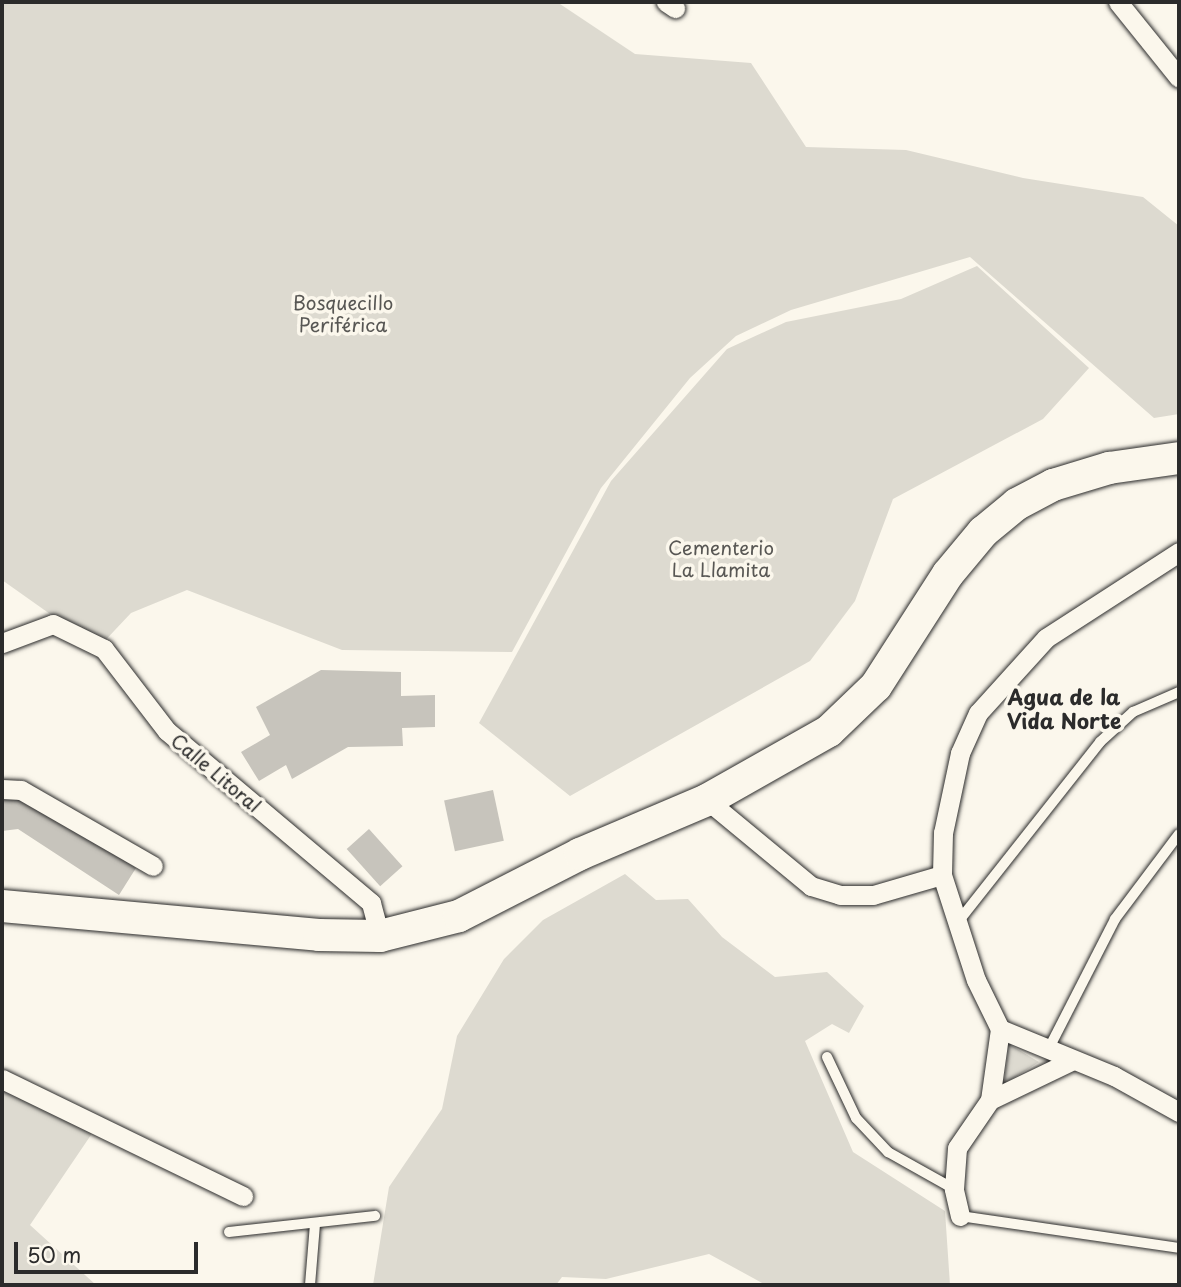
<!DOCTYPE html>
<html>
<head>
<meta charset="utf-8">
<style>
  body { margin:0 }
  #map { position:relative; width:1181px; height:1287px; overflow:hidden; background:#fbf7ec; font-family:"Playpen Sans",sans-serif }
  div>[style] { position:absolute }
  .green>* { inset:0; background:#dddad0 }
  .building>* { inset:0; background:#c7c4bc; transform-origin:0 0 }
  .roads { filter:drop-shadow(0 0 2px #2b2b2b) drop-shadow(0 0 2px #2b2b2b) }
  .service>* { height:10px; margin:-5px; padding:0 5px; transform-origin:5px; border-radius:5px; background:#fbf7ec }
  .minor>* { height:19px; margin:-9.5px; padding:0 9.5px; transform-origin:9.5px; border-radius:9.5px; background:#fbf7ec }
  .trunk>* { height:32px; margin:-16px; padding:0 16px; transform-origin:16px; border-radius:16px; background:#fbf7ec }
  span { translate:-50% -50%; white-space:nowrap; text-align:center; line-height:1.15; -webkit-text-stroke:7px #fbf7ec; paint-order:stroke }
  .park-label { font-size:19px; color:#585754 }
  .street-label { font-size:19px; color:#2b2b2b }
  .neighbourhood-label { font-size:21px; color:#2b2b2b; font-weight:700 }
  .frame { position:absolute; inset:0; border:4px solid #2b2b2b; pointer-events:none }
  .scale { position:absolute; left:14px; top:1242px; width:184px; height:32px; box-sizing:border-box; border:4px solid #2b2b2b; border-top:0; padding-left:9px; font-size:21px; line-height:24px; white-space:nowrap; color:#2b2b2b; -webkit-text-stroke:5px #fbf7ec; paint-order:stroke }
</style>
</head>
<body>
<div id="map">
  <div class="green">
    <div style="clip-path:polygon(2px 2px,557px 2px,635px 54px,751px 63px,806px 147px,906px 150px,1023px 178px,1143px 197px,1179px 226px,1179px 414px,1154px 418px,970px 257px,791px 310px,736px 336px,690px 378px,601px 488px,512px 652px,342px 650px,187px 590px,131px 613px,98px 648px,2px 580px)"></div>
    <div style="clip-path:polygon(977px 266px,1089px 368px,1043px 419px,893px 499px,855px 601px,810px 661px,570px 796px,479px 723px,611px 481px,727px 349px,786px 322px,901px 299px)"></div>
    <div style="clip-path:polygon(625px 874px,656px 900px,688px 899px,722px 937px,775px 977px,827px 972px,864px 1006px,849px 1033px,832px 1024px,805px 1041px,853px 1152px,945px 1211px,950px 1285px,766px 1285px,709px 1254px,606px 1279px,562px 1277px,556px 1285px,373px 1285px,389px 1187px,442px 1109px,457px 1036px,504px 959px,543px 920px)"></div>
    <div style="clip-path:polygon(1009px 1044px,1039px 1062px,1004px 1084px)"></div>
    <div style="clip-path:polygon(2px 1088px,93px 1132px,30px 1225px,96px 1285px,2px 1285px)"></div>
  </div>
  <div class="building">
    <div style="clip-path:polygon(321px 670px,401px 672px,401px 696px,435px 695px,435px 727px,402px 728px,403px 746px,348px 747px,292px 779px,286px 765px,259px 781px,241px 752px,270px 735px,256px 707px)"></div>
    <div style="left:493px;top:790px;width:52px;height:50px;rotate:78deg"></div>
    <div style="clip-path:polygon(2px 797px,27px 797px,136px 868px,119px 895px,18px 829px,2px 831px)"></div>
    <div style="left:369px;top:829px;width:50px;height:30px;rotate:48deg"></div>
  </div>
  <div class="roads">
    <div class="service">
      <div style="left:958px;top:922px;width:229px;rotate:-51.7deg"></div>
      <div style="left:1100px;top:742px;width:45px;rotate:-42.3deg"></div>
      <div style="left:1133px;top:712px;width:50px;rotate:-23.5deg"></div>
      <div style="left:1047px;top:1052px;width:149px;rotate:-62.9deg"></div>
      <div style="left:1115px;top:919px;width:106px;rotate:-53deg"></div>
      <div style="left:827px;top:1057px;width:68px;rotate:64.6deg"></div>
      <div style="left:856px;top:1118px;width:47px;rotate:46.7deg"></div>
      <div style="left:888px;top:1152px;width:76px;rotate:29.3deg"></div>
      <div style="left:960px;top:1216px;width:221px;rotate:8.3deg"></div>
      <div style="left:229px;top:1232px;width:147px;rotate:-6.3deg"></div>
      <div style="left:310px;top:1285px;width:61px;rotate:-85.3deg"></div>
    </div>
    <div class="minor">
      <div style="left:666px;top:2px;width:11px;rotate:34deg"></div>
      <div style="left:1118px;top:2px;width:97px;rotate:51.2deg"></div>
      <div style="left:1179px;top:552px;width:158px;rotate:147.1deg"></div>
      <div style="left:1046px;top:638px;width:101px;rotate:132.2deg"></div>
      <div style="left:978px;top:713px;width:44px;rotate:114.2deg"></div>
      <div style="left:960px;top:753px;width:82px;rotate:102deg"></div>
      <div style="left:943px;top:833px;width:42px;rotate:91.4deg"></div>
      <div style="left:942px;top:875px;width:110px;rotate:72.1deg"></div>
      <div style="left:976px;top:980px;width:55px;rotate:63.9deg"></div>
      <div style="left:1000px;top:1029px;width:123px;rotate:22.4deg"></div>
      <div style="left:1114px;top:1076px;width:74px;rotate:29deg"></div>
      <div style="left:2px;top:643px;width:54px;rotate:-20.4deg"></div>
      <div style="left:53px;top:624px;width:57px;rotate:26.1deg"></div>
      <div style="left:104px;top:649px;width:103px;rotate:52.5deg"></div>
      <div style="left:167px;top:731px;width:267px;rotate:40.1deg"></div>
      <div style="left:371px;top:903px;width:34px;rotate:75deg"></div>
      <div style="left:2px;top:789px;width:19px;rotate:3deg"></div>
      <div style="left:21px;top:790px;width:152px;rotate:29.9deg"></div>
      <div style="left:707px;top:800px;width:135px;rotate:39.6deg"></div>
      <div style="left:811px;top:886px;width:30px;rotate:17deg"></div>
      <div style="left:840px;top:895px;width:33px"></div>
      <div style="left:873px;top:895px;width:72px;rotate:-16.2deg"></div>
      <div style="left:2px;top:1079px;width:268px;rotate:25.9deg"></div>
      <div style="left:990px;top:1100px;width:90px;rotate:-25.7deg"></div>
      <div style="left:960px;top:1216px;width:28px;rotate:-103deg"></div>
      <div style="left:954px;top:1189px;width:41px;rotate:-85.8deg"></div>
      <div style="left:957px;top:1148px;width:58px;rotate:-55.5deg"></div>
      <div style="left:990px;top:1100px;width:72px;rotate:-82deg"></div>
    </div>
    <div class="trunk">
      <div style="left:2px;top:906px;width:318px;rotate:5.2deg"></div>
      <div style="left:319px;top:935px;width:61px;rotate:0.9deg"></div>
      <div style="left:380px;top:936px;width:81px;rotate:-14.2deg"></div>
      <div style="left:459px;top:916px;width:136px;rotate:-27.1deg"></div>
      <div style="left:580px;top:854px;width:138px;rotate:-23deg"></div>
      <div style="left:707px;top:800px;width:140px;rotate:-29.5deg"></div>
      <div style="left:829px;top:731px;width:65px;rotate:-43.8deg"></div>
      <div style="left:876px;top:686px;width:133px;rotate:-57.3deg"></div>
      <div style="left:948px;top:574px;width:55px;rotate:-50.2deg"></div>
      <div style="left:983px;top:532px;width:44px;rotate:-39.5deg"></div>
      <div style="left:1017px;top:504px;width:41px;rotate:-27.8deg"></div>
      <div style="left:1053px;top:485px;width:59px;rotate:-16.9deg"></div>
      <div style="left:1109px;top:468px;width:71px;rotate:-8.1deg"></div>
    </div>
  </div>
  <div class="park-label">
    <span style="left:343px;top:314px">Bosquecillo<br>Periférica</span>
    <span style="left:721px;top:559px">Cementerio<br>La Llamita</span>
  </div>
  <div class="street-label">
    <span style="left:216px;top:773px;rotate:40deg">Calle Litoral</span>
  </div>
  <div class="neighbourhood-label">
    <span style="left:1064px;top:708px">Agua de la<br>Vida Norte</span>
  </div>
  <div class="frame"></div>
  <div class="scale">50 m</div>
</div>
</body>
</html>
